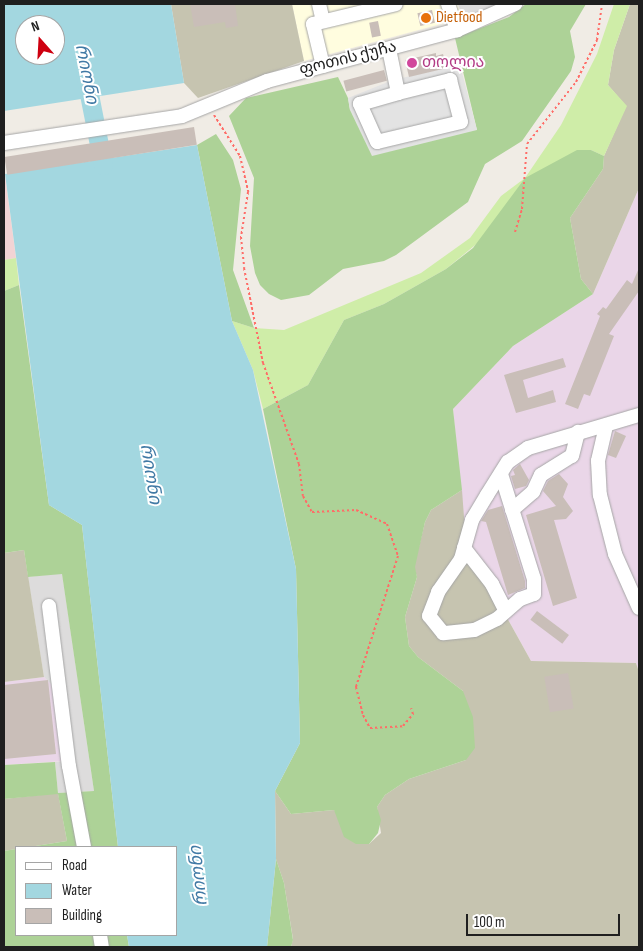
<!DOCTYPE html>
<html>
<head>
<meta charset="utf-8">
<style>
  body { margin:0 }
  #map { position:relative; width:643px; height:951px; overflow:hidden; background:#f0ece5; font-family:"Sofia Sans Condensed","Noto Sans Georgian",sans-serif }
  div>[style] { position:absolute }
  .residential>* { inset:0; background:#dddcdc }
  .commercial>* { inset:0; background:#f2d3d4 }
  .industrial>* { inset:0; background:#ead6e8 }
  .education>* { inset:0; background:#fffddf }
  .construction>* { inset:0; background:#c6c4b0 }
  .grass>* { inset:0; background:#cfeda8 }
  .forest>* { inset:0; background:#add297 }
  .parking>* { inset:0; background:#e3e3e3 }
  .water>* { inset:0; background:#a3d7e0 }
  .river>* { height:19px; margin:-9.5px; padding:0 9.5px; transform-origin:9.5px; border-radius:9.5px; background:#a3d7e0 }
  .building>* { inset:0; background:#c9beb8; transform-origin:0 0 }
  .path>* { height:2px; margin-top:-1px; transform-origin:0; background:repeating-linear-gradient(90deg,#ff6c67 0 2.5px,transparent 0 5px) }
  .roads { filter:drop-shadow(0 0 1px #a6a6a6) drop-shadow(0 0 1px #a6a6a6) }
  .minor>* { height:14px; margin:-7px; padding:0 7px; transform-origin:7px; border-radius:7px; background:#fff }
  .dots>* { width:14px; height:14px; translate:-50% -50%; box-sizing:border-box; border:2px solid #fff; border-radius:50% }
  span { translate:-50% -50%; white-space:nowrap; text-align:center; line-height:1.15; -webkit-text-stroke:4px #fff; paint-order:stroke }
  .food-label { font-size:16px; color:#c56008 }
  .left { translate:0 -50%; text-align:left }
  .street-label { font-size:16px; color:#1f1f1f }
  .hotel-label { font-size:16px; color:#b23c85 }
  .water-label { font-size:18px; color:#417aa5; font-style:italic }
  .frame { position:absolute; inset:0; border:5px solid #1f1f1f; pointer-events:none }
  .legend { position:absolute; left:15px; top:846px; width:162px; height:90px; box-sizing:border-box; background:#fff; border:1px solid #a5a5a5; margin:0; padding:6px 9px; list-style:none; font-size:15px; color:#1f1f1f }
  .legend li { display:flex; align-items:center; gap:10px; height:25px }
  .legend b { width:25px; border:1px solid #a5a5a5 }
  .north { position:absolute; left:15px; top:15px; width:50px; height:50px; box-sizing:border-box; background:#fff; border:1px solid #a5a5a5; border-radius:50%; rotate:341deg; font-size:14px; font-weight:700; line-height:20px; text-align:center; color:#1f1f1f }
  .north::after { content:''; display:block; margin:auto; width:18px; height:22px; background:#ce0010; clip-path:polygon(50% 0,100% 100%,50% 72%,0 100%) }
  .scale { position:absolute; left:466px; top:914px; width:154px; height:22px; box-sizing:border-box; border:2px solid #1f1f1f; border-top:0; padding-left:6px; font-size:15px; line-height:18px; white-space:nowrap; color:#1f1f1f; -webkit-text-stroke:4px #fff; paint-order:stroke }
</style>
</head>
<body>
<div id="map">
  <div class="residential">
    <div style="clip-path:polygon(458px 4px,500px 4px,463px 18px)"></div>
    <div style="clip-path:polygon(62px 573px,94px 791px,58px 793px,55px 762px,65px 761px,55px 689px,44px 677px,28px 577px)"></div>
  </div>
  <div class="commercial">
    <div style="clip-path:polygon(4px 168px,16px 258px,4px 260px)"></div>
  </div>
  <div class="industrial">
    <div style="clip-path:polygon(639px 188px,639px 672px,636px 663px,531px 661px,466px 544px,453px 409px,513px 346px,593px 294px)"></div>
    <div style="clip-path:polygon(44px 677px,55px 688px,65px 761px,4px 765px,4px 682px)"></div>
  </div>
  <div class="education">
    <div style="clip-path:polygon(292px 4px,457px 4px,463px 18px,304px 61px)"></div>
  </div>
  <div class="construction">
    <div style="clip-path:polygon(171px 4px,292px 4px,304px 61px,198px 98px,184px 83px)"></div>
    <div style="clip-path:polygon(630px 4px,639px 4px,639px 188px,593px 294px,581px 279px,570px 218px,603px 169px,604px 156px,626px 106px,608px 85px,614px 50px)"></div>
    <div style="clip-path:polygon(462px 490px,466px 544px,531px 661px,636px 663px,639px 672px,639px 947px,291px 947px,293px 939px,284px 883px,276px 859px,275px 791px,291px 814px,334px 810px,369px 844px,381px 833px,377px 807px,385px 795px,409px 779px,466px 760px,463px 691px,418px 657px,409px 646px,405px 617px,417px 577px,414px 567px,425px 522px,431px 510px)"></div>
    <div style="clip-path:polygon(24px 550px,44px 677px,4px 682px,4px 553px)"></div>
    <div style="clip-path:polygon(58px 793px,67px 841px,4px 851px,4px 799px)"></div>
  </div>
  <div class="grass">
    <div style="clip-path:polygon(614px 4px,630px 4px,614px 50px,608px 85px,627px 106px,604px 156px,591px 150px,446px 269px,384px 304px,344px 320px,308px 385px,263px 409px,253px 370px,232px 321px,254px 328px,284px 330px,421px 273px,470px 238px,501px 196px,525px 178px,561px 125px,597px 54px)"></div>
    <div style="clip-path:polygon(16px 258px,19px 285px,4px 291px,4px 260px)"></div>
  </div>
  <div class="forest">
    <div style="clip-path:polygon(526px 4px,586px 4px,570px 31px,575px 57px,571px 71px,522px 141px,485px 164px,468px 202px,396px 255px,384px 261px,343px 269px,309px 295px,281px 300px,269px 294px,260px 285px,255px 273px,250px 246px,254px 178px,229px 116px,246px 98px,338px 77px,348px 98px,350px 110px,477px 130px,455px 38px,509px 17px)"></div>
    <div style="clip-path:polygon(216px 134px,233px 160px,241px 189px,233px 270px,254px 328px,232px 321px,197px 145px)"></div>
    <div style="clip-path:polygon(577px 150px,591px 150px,604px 156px,603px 169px,570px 218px,581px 279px,593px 294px,513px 346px,453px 409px,462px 490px,431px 510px,425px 522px,415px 567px,417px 577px,405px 617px,409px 646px,418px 657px,463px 691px,473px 717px,475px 748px,466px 760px,409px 779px,385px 795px,377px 807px,381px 820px,378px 833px,369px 844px,356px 844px,344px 837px,334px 810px,291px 814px,275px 791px,300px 743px,296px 569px,263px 409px,308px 385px,344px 320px,384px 304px,446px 269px,473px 248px,525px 178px)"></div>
    <div style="clip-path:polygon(19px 285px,49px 505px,82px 525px,118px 847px,29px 847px,67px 841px,58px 794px,4px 799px,4px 765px,55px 762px,58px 793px,94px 791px,62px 574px,28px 577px,24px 550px,4px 553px,4px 291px)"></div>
    <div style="clip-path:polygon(16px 849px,16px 935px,127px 935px,129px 947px,4px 947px,4px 851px)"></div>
    <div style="clip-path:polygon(276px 859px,284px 883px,293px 940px,291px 947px,267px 947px)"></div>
  </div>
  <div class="parking">
    <div style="clip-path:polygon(460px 65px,477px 130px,372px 156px,350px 110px,348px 98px,393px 80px)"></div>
  </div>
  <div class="water">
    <div style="clip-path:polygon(evenodd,4px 4px,171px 4px,184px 83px,4px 111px,4px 4px,25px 25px,55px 25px,55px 55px,25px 55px,25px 25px)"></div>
    <div style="clip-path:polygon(197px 145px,232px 321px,253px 370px,296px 569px,300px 743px,275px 791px,276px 859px,267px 947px,129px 947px,127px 935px,176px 935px,176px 847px,118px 847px,82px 525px,49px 505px,5px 174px)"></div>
  </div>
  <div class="river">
    <div style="left:85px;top:74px;width:93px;rotate:78.8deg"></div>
  </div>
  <div class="building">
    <div style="clip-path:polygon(190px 4px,235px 4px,238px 26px,226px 28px,225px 22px,194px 27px)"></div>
    <div style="left:432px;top:10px;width:13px;height:15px;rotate:77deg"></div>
    <div style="left:378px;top:21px;width:15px;height:9px;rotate:79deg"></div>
    <div style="clip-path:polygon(436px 53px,436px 56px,443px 54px,447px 68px,409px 77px,405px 60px)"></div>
    <div style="left:384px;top:70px;width:11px;height:42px;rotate:75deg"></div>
    <div style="left:194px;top:127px;width:18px;height:192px;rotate:81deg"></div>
    <div style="clip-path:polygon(639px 268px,639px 291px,609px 334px,614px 336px,590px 396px,584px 394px,578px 409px,565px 404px,600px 316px,597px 314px,603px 307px,606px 309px,627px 280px,632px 284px)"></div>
    <div style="clip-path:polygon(563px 358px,566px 367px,523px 380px,528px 398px,553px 390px,556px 402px,516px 413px,504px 375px)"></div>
    <div style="clip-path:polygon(615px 431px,626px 436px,616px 458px,608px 455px)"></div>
    <div style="clip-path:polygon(520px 464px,529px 480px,526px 486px,515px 489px,511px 476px,515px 475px,513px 470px)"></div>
    <div style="clip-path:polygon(559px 474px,568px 484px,563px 497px,573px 511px,566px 519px,554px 520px,577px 598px,553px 606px,526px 515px,556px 506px,543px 491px,548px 481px)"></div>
    <div style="clip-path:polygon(502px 506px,525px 581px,525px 588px,508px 595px,486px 522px,481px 521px,488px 510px)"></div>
    <div style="left:537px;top:611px;width:40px;height:11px;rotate:37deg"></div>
    <div style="left:568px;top:673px;width:36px;height:24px;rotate:81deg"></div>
    <div style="clip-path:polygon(48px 680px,56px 754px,4px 759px,4px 685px)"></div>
  </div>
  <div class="path">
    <div style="left:214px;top:115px;width:49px;rotate:57.6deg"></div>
    <div style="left:240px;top:156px;width:37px;rotate:77deg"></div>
    <div style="left:248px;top:192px;width:46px;rotate:98.8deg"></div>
    <div style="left:241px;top:237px;width:31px;rotate:84deg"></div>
    <div style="left:244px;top:268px;width:97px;rotate:78.7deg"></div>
    <div style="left:263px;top:363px;width:107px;rotate:70.4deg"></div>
    <div style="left:299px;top:464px;width:32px;rotate:83deg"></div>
    <div style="left:303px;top:496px;width:18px;rotate:61deg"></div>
    <div style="left:312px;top:512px;width:44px;rotate:-2.6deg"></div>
    <div style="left:356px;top:510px;width:34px;rotate:24deg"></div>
    <div style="left:387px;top:524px;width:34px;rotate:71deg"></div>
    <div style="left:398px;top:556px;width:138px;rotate:107.8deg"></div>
    <div style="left:356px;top:687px;width:29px;rotate:76deg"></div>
    <div style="left:363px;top:715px;width:15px;rotate:62deg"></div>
    <div style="left:370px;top:728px;width:33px;rotate:-3deg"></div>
    <div style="left:403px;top:726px;width:16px;rotate:-50deg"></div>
    <div style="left:413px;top:714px;width:6px;rotate:-108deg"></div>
    <div style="left:515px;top:232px;width:24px;rotate:-73deg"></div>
    <div style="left:522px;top:209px;width:65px;rotate:-85.6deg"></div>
    <div style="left:527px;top:144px;width:79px;rotate:-51.7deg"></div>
    <div style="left:576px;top:82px;width:47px;rotate:-63.4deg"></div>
    <div style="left:597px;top:40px;width:36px;rotate:-82deg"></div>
  </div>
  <div class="roads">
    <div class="minor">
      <div style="left:319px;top:4px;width:17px;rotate:77deg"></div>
      <div style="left:448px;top:4px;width:28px;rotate:71deg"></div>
      <div style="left:389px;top:49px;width:45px;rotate:78.4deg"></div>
      <div style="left:398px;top:93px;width:54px;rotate:-14deg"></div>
      <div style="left:450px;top:80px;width:43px;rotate:75.3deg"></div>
      <div style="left:461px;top:122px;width:86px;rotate:166.6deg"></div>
      <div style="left:377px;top:142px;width:42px;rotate:-114.1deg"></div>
      <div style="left:360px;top:104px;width:40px;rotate:-16deg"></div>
      <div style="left:323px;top:66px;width:43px;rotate:-103.4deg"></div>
      <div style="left:313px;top:24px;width:85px;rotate:-13.5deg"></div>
      <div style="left:4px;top:143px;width:180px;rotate:-8.6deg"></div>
      <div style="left:182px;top:116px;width:92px;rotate:-22.4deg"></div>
      <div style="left:267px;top:81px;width:197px;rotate:-15deg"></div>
      <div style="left:457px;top:30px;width:64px;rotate:-24.1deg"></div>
      <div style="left:606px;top:426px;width:36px;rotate:103deg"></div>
      <div style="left:598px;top:461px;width:34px;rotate:87deg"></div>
      <div style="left:600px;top:495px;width:61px;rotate:75.7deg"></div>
      <div style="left:615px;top:554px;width:59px;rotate:66deg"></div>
      <div style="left:501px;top:474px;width:110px;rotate:72.6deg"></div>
      <div style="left:534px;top:579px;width:15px;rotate:90deg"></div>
      <div style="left:534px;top:594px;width:15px;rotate:160deg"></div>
      <div style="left:520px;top:599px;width:30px;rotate:139deg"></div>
      <div style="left:497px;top:619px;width:25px;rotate:154deg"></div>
      <div style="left:474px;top:630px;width:31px;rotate:174deg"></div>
      <div style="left:443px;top:633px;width:22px;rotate:-129deg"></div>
      <div style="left:429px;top:616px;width:26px;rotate:-69deg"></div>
      <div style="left:438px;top:592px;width:40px;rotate:-55.1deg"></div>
      <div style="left:461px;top:559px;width:41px;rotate:-74.2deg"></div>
      <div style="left:472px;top:520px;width:29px;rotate:-59deg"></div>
      <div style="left:487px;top:495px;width:39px;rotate:-58deg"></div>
      <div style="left:508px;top:462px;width:24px;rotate:-35deg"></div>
      <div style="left:528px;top:448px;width:116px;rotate:-16.6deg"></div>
      <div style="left:512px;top:510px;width:28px;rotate:-41deg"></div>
      <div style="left:533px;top:492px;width:19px;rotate:-65deg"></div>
      <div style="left:541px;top:475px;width:36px;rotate:-32deg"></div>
      <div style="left:572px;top:456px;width:25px;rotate:-76deg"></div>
      <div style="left:464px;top:548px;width:46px;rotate:52.1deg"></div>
      <div style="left:492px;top:584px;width:30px;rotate:63deg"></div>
      <div style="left:49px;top:606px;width:161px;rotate:82.9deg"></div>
      <div style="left:69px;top:766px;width:82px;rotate:79.5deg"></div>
      <div style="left:100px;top:935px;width:12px;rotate:81deg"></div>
    </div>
  </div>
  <div class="dots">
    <div style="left:426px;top:18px;background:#e8710a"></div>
    <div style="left:412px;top:63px;background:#d1479c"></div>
  </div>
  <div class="food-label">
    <span class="left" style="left:436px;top:18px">Dietfood</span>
  </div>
  <div class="street-label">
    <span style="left:348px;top:59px;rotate:-14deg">ფოთის ქუჩა</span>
  </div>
  <div class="hotel-label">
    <span class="left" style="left:422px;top:63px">თოლია</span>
  </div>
  <div class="water-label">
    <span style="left:86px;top:74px;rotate:79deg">რიონი</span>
    <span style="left:150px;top:474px;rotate:81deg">რიონი</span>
    <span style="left:199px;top:876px;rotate:-96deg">რიონი</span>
  </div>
  <div class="frame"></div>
  <ul class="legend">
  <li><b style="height:6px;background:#fff"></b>Road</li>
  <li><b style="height:14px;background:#a3d7e0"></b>Water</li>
  <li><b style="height:14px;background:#c9beb8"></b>Building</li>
  </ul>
  <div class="north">N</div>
  <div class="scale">100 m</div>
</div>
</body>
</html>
